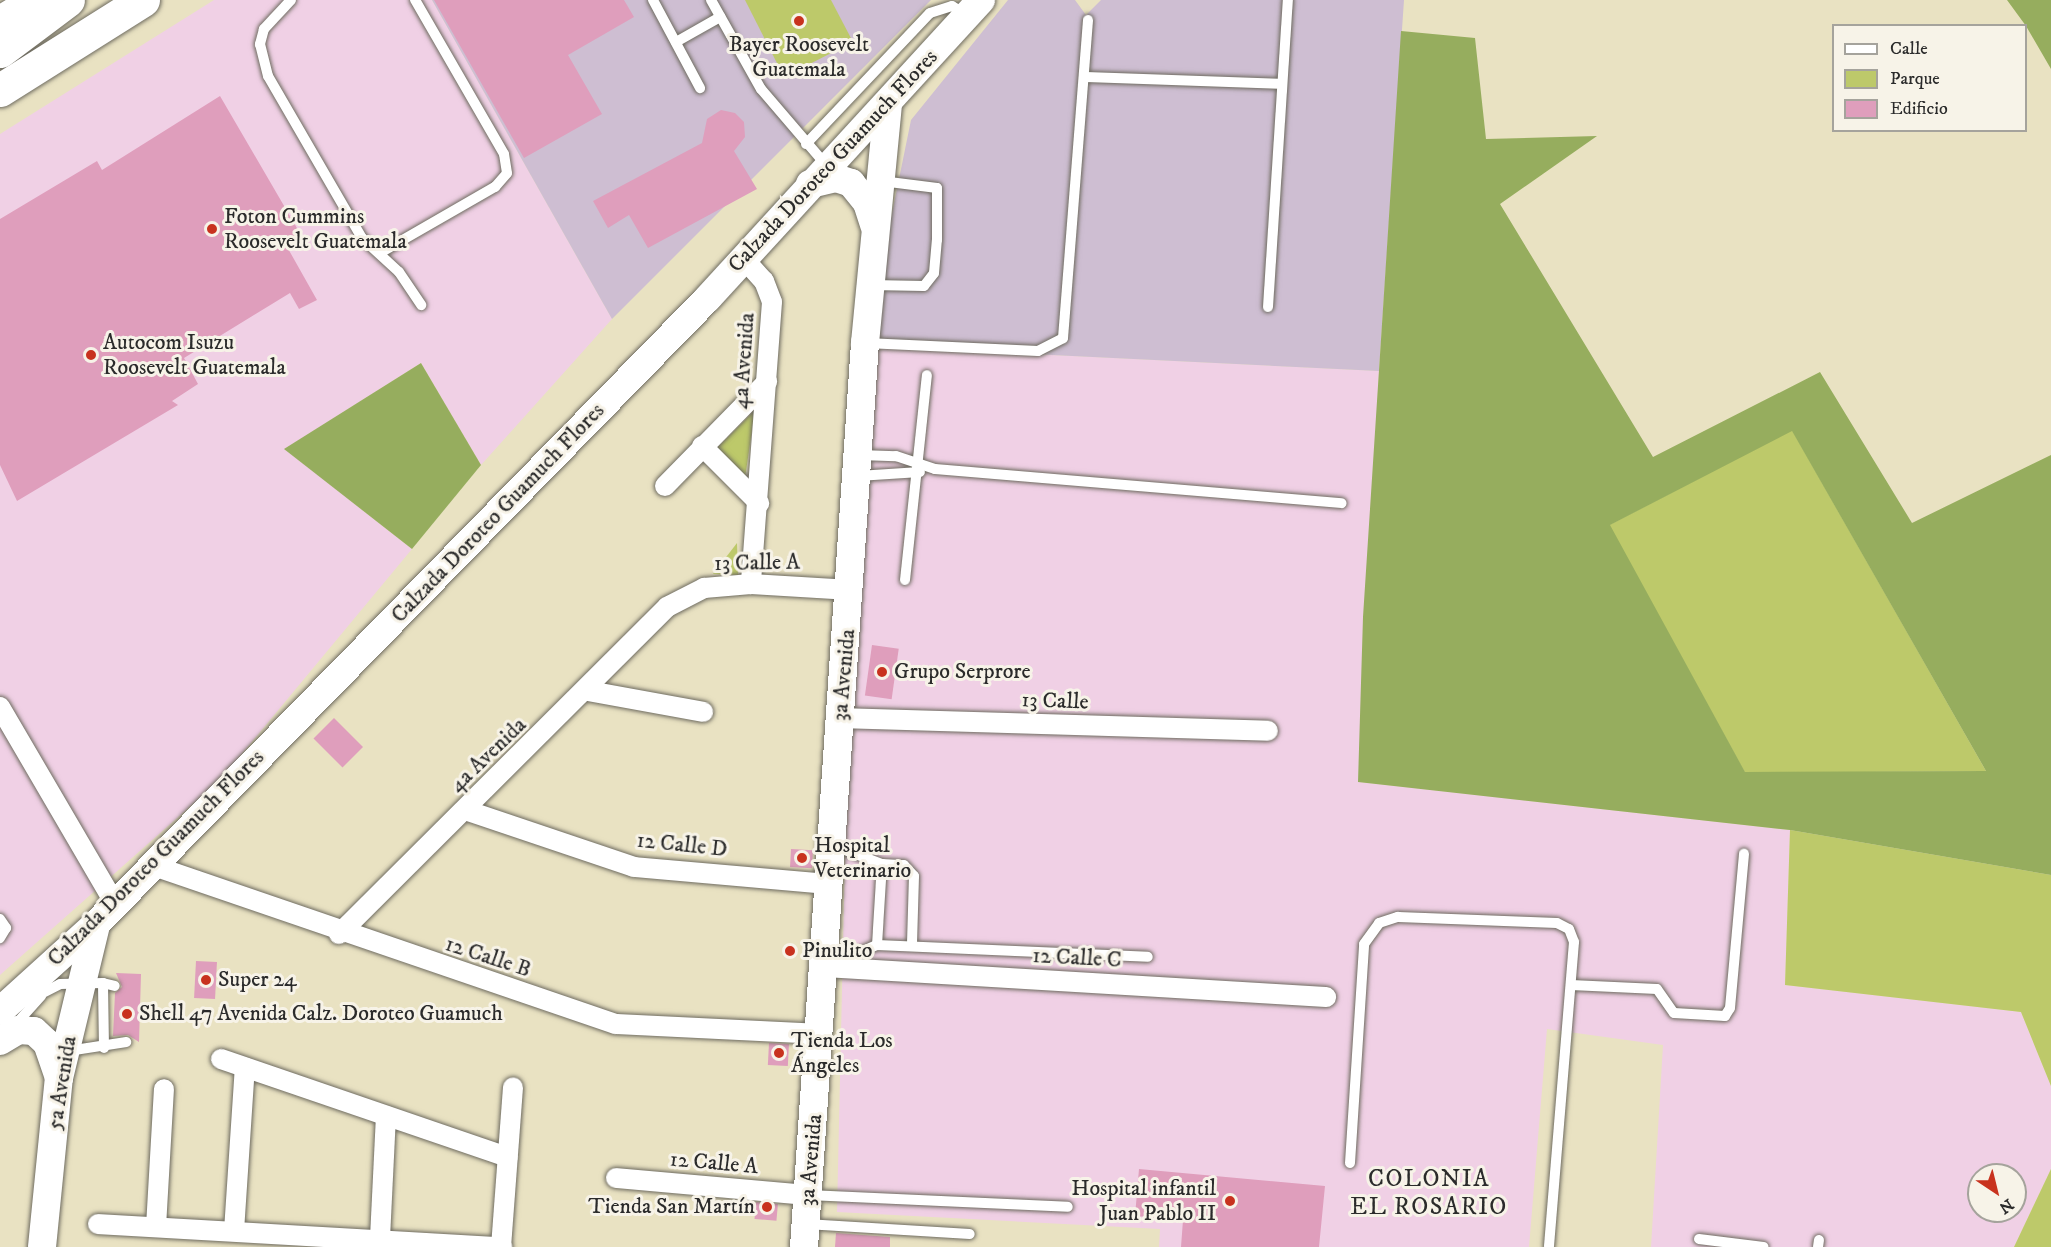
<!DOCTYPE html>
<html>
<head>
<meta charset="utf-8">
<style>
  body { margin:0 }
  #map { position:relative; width:2051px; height:1247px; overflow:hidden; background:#e9e2c2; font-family:"IM FELL DW Pica",serif }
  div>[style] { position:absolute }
  .built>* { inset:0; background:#f0d0e5 }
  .industrial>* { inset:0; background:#cebed2 }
  .green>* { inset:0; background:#bdc96a }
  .forest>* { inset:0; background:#96ad5e }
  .building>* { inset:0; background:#df9ebc; transform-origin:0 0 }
  .roads { filter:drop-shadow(0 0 2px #6e6b60) drop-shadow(0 0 2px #6e6b60) }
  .service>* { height:10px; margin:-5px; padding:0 5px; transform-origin:5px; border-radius:5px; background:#fff }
  .minor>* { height:20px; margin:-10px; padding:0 10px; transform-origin:10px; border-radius:10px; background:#fff }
  .secondary>* { height:28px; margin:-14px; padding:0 14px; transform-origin:14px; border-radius:14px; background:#fff }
  .trunk>* { height:33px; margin:-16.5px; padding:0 16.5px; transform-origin:16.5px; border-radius:16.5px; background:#fff }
  .dots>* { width:16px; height:16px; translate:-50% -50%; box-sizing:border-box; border:3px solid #f7f3e8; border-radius:50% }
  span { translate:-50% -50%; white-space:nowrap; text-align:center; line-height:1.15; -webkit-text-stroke:6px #f7f3e8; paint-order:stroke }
  .poi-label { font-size:22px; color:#2b2b2b }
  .left { translate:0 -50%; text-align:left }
  .right { translate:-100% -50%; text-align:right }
  .street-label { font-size:22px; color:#2b2b2b }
  .neighbourhood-label { font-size:24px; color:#2b2b2b; letter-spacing:1.5px }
  .legend { position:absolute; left:1832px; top:24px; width:195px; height:108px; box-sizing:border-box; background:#f7f3e8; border:2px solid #a5a39c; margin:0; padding:8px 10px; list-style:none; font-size:18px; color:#2b2b2b }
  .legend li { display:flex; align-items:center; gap:12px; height:30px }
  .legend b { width:30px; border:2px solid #a5a39c }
  .north { position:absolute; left:1967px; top:1163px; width:60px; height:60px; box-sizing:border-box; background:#f7f3e8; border:2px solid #a5a39c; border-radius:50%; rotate:145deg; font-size:16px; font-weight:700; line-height:24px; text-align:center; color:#2b2b2b }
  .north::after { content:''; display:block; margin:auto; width:21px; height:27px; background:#c8321e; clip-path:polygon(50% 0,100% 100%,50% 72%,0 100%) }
</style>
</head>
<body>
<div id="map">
  <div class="built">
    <div style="clip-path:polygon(214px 0,432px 0,612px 319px,481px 465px,421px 363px,285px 449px,412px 549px,221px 779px,0 975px,0 134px)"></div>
    <div style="clip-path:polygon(evenodd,865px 346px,1379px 371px,1359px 782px,1790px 830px,1785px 985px,2021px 1012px,2051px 1086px,2051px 1169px,2014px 1247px,1651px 1247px,1663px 1045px,1547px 1029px,1529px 1247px,1159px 1247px,1160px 1229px,837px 1212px,851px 590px,865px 346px,1979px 1175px,2015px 1175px,2015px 1211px,1979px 1211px,1979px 1175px)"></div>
  </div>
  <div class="industrial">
    <div style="clip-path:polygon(432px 0,931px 0,612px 319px)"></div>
    <div style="clip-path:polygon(1008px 0,1075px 0,1086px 15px,1101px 0,1404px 0,1379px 371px,865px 346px,911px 120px)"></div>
  </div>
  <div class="green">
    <div style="clip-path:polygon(745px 0,831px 0,853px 42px,784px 77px)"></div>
    <div style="clip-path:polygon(755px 410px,745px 478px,717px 448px)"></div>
    <div style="clip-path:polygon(1792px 430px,1986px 771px,1745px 773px,1609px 525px)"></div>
    <div style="clip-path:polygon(737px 543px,738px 575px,713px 574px)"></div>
    <div style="clip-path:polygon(1790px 830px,2051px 875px,2051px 1086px,2021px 1012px,1785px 985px)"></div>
    <div style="clip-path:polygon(2051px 1169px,2051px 1247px,2014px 1247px)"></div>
  </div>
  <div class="forest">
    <div style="clip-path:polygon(2007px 0,2051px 0,2051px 69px,2026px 26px)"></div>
    <div style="clip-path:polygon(evenodd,1401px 31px,1475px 38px,1486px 139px,1597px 136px,1500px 204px,1653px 457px,1820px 372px,1912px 523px,2051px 455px,2051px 875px,1790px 830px,1358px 782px,1363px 617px,1401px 31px,1792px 431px,1986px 771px,1745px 772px,1610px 525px,1792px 431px)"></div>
    <div style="clip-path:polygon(421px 363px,481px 465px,412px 549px,284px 449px)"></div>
  </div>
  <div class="building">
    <div style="clip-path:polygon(434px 0,624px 0,634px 17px,568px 55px,602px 114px,524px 158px)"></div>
    <div style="clip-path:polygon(220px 96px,301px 235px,286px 245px,317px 300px,299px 309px,290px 293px,184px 358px,198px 384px,172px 401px,178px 405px,17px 501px,0 465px,0 219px,97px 161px,102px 170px)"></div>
    <div style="clip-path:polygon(721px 110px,735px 113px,744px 122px,745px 137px,734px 151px,757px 189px,648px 248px,629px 215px,608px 228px,593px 201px,702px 143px,707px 119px)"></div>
    <div style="left:872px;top:645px;width:27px;height:51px;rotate:8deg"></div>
    <div style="left:334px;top:718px;width:41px;height:29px;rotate:45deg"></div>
    <div style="left:791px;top:849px;width:22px;height:18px;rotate:3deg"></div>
    <div style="left:196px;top:961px;width:21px;height:37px;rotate:3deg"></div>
    <div style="clip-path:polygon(116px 973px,141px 974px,139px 1042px,128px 1035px,113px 1036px,115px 993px,122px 987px)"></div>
    <div style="left:769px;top:1043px;width:20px;height:22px;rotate:3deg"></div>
    <div style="clip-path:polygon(1139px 1169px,1325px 1186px,1319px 1247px,1181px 1247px,1183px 1220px,1135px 1216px)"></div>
    <div style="left:756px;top:1202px;width:22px;height:17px;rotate:5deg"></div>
    <div style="clip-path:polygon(836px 1233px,890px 1237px,890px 1247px,835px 1247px)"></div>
  </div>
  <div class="roads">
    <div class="service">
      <div style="left:291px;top:0;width:40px;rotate:133deg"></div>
      <div style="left:264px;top:29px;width:16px;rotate:105deg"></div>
      <div style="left:260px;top:44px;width:33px;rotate:76deg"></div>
      <div style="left:268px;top:76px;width:187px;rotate:59.9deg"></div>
      <div style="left:362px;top:238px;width:50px;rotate:42.6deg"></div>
      <div style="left:399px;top:272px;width:40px;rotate:56deg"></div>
      <div style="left:653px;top:0;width:100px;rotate:61.9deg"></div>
      <div style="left:711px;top:0;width:102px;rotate:60.7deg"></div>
      <div style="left:761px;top:89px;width:101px;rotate:49.4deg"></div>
      <div style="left:676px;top:42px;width:51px;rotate:-29.6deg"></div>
      <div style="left:1084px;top:77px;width:197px;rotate:2deg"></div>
      <div style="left:806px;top:144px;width:180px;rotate:-46.6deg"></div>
      <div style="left:930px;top:13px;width:23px;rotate:-18deg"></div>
      <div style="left:952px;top:6px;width:17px;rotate:31deg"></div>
      <div style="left:380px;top:253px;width:133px;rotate:-29.9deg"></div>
      <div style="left:495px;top:187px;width:18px;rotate:-49deg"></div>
      <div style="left:507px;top:173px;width:19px;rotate:-99deg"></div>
      <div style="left:504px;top:154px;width:178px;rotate:-120deg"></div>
      <div style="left:871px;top:285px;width:53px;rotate:1.1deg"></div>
      <div style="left:924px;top:286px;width:16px;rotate:-52deg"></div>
      <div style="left:934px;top:273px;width:33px;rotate:-85deg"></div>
      <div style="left:937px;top:240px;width:52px;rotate:-90deg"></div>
      <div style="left:937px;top:188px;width:56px;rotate:-172.9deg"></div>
      <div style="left:1268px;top:307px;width:308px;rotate:-86.3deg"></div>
      <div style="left:866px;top:343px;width:172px;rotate:2.7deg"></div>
      <div style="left:1038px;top:351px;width:28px;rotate:-27deg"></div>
      <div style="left:1063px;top:338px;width:319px;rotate:-85.5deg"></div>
      <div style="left:859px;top:455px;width:37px;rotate:2deg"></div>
      <div style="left:896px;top:456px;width:41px;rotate:18.4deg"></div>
      <div style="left:935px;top:469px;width:408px;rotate:4.8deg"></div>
      <div style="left:858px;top:476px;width:62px;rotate:-3.7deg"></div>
      <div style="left:905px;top:580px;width:206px;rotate:-83.9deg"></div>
      <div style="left:832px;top:845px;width:53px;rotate:20.8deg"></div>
      <div style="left:882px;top:864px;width:22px;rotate:3deg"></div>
      <div style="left:904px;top:865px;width:15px;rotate:48deg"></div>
      <div style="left:914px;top:876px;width:69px;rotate:91.7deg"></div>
      <div style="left:0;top:919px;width:11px;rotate:56deg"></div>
      <div style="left:6px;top:928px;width:12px;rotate:121deg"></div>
      <div style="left:877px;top:945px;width:271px;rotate:2.5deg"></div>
      <div style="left:833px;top:964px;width:48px;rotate:-23.4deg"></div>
      <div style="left:877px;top:945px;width:81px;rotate:-86.5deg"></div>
      <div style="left:1571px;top:985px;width:86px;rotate:2.7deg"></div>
      <div style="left:1657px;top:989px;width:29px;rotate:55deg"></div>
      <div style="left:1674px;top:1013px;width:51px;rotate:3.4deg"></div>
      <div style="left:1725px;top:1016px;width:9px;rotate:-58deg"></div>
      <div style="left:1730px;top:1008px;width:155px;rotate:-84.8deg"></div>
      <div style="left:25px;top:1002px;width:39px;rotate:-27deg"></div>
      <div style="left:60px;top:984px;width:43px;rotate:-1.3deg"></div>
      <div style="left:15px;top:1025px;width:39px;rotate:-48deg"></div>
      <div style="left:104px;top:1048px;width:65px;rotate:-90.9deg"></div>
      <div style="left:103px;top:983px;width:12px;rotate:14deg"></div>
      <div style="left:68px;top:1051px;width:59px;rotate:-8.8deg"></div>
      <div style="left:1350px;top:1163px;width:219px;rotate:-86.3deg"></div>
      <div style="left:1364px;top:944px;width:26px;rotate:-54deg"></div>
      <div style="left:1379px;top:923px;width:20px;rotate:-18deg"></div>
      <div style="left:1398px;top:917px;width:159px;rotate:2.2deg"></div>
      <div style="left:1557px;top:923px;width:13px;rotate:27deg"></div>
      <div style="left:1569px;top:929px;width:14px;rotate:69deg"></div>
      <div style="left:1574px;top:942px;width:306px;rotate:94.7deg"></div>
      <div style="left:808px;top:1195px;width:260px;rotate:2.6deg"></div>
      <div style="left:806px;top:1224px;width:164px;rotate:3.5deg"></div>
      <div style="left:1699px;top:1239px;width:65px;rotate:7deg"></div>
      <div style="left:1818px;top:1247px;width:7px;rotate:-82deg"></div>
    </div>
    <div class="minor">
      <div style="left:743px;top:258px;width:31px;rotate:48deg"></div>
      <div style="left:764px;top:281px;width:22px;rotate:69deg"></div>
      <div style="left:772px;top:302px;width:283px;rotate:94.3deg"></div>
      <div style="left:702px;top:446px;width:81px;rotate:45deg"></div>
      <div style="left:665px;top:486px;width:146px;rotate:-45.6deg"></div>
      <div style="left:588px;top:691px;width:117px;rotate:10.3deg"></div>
      <div style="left:0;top:707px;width:228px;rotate:59.7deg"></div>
      <div style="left:840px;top:718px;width:428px;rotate:1.7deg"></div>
      <div style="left:465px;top:810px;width:178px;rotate:18.6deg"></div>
      <div style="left:634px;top:867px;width:196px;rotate:5deg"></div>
      <div style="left:151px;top:865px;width:491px;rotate:18.9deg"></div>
      <div style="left:616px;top:1024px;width:206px;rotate:2.8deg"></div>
      <div style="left:339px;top:934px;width:463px;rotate:-44.9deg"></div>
      <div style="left:667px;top:607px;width:42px;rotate:-27.2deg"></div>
      <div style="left:704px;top:588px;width:47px;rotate:-4.9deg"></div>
      <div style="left:751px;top:584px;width:100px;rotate:3.4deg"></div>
      <div style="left:825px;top:967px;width:502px;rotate:3.43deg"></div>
      <div style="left:221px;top:1059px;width:303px;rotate:18.9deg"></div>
      <div style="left:616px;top:1178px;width:193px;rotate:5.1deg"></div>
      <div style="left:98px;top:1224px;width:405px;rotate:3.3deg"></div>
      <div style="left:156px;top:1227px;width:138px;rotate:-86.7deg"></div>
      <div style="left:234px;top:1231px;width:164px;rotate:-86.2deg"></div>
      <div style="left:380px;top:1238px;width:122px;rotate:-87.2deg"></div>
      <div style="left:501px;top:1247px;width:160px;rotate:-85.7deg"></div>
    </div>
    <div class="secondary">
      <div style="left:810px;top:184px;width:27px;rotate:-13deg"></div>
      <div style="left:836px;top:178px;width:16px;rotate:18deg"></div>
      <div style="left:851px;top:183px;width:26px;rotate:51deg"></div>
      <div style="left:867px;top:203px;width:23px;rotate:72deg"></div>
      <div style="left:0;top:1011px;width:131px;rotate:-42.2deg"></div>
      <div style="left:97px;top:923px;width:874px;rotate:-45.65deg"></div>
      <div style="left:708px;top:298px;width:404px;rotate:-47.5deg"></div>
      <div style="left:0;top:1041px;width:21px;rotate:-31deg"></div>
      <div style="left:18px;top:1030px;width:16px;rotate:4deg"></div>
      <div style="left:34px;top:1031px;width:18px;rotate:43deg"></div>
      <div style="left:47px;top:1043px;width:37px;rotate:71deg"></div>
      <div style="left:42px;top:1247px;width:170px;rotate:-84.3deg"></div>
      <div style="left:59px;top:1078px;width:157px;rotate:-76.4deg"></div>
      <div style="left:804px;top:1247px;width:906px;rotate:-86.14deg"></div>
      <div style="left:865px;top:343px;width:241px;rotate:-84.5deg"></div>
    </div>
    <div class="trunk">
      <div style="left:0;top:22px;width:42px;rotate:-31.4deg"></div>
      <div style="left:0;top:51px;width:85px;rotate:-36.9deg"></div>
      <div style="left:0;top:90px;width:169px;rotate:-32.2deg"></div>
    </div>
  </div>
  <div class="dots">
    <div style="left:799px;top:21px;background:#c8321e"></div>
    <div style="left:212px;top:229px;background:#c8321e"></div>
    <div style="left:91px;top:355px;background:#c8321e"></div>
    <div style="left:882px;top:672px;background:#c8321e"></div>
    <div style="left:802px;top:858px;background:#c8321e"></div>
    <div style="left:790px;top:951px;background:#c8321e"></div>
    <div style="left:206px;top:980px;background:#c8321e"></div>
    <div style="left:127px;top:1014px;background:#c8321e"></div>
    <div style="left:779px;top:1053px;background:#c8321e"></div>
    <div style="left:1230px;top:1201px;background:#c8321e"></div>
    <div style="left:767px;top:1207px;background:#c8321e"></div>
  </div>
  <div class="poi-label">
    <span style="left:799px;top:57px">Bayer Roosevelt<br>Guatemala</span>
    <span class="left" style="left:224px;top:229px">Foton Cummins<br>Roosevelt Guatemala</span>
    <span class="left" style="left:103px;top:355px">Autocom Isuzu<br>Roosevelt Guatemala</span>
    <span class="left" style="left:894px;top:672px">Grupo Serprore</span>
    <span class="left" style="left:814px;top:858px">Hospital<br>Veterinario</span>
    <span class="left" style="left:802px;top:951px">Pinulito</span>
    <span class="left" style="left:218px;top:980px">Super 24</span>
    <span class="left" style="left:139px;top:1014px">Shell 47 Avenida Calz. Doroteo Guamuch</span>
    <span class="left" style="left:791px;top:1053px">Tienda Los<br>Ángeles</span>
    <span class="right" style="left:1216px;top:1201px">Hospital infantil<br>Juan Pablo II</span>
    <span class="right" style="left:755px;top:1207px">Tienda San Martín</span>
  </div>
  <div class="street-label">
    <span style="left:833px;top:161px;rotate:-47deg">Calzada Doroteo Guamuch Flores</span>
    <span style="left:744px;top:361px;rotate:-86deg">4a Avenida</span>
    <span style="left:498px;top:513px;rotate:-46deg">Calzada Doroteo Guamuch Flores</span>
    <span style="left:757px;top:563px;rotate:-1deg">13 Calle A</span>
    <span style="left:844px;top:675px;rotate:-85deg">3a Avenida</span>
    <span style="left:1055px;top:701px;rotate:2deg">13 Calle</span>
    <span style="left:488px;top:755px;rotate:-44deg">4a Avenida</span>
    <span style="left:682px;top:845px;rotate:6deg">12 Calle D</span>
    <span style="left:156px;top:858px;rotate:-45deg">Calzada Doroteo Guamuch Flores</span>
    <span style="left:488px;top:957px;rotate:18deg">12 Calle B</span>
    <span style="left:1077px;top:958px;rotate:3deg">12 Calle C</span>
    <span style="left:62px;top:1083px;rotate:-81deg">5a Avenida</span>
    <span style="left:811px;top:1160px;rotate:-85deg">3a Avenida</span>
    <span style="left:714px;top:1163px;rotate:5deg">12 Calle A</span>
  </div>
  <div class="neighbourhood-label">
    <span style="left:1429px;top:1194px">COLONIA<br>EL ROSARIO</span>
  </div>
  <ul class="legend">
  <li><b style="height:8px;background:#fff"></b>Calle</li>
  <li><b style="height:16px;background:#bdc96a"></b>Parque</li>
  <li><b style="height:16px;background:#df9ebc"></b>Edificio</li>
  </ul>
  <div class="north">N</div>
</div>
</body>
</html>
